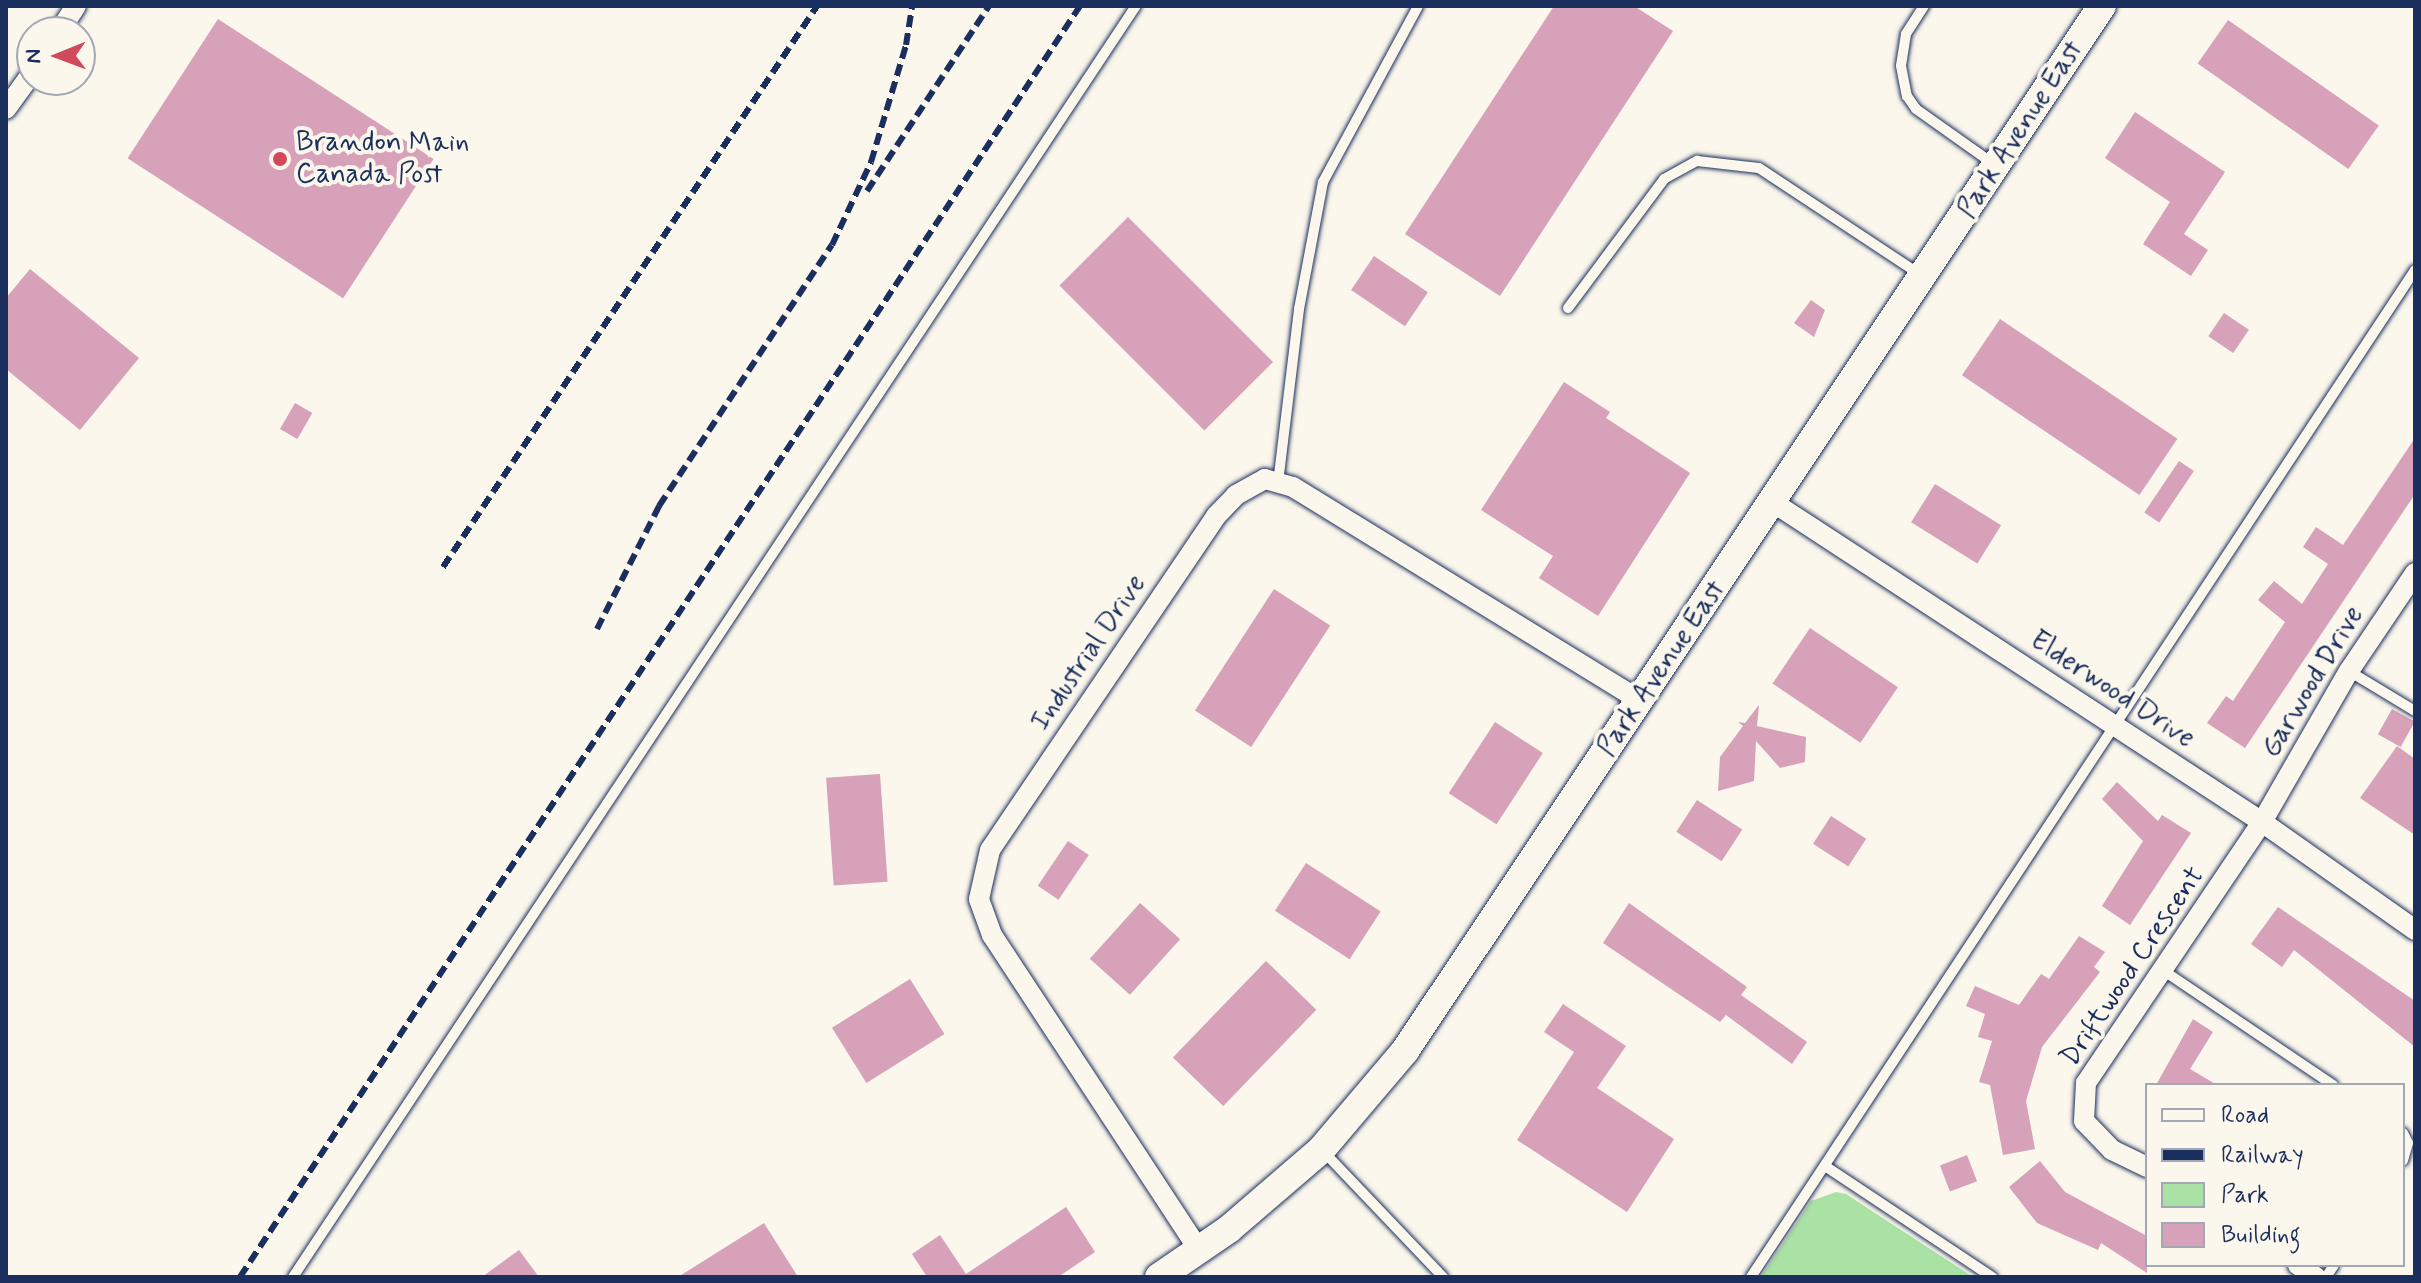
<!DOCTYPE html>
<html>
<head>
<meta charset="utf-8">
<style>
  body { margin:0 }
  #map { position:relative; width:2421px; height:1283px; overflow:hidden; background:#fbf7ec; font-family:Mynerve,sans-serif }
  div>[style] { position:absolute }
  .green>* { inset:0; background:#aae2a5 }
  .building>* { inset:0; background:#d6a1b9; transform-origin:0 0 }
  .roads { filter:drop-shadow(0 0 2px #1b2f5e) drop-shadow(0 0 2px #1b2f5e) }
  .lane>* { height:10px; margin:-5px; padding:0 5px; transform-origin:5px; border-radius:5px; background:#fbf7ec }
  .street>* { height:20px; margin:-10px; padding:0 10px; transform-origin:10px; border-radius:10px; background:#fbf7ec }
  .secondary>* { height:28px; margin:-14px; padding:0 14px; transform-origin:14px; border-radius:14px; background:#fbf7ec }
  .rail>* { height:6px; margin-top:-3px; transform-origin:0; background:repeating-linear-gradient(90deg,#1b2f5e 0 12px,transparent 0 18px) }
  .dots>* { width:22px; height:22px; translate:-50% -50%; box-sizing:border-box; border:4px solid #fbf7ec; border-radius:50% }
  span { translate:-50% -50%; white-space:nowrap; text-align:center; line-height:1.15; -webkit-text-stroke:8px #fbf7ec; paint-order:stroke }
  .street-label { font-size:28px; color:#1b2f5e }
  .poi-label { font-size:28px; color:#1b2f5e }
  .left { translate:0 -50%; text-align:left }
  .frame { position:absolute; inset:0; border:8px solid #1b2f5e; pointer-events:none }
  .legend { position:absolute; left:2145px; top:1083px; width:260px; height:184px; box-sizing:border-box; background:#fbf7ec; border:2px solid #a1a7b3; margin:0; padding:10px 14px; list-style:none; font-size:24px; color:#1b2f5e }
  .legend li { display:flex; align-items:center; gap:16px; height:40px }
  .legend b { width:40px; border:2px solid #a1a7b3 }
  .north { position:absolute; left:16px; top:16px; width:80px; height:80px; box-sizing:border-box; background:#fbf7ec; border:2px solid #a1a7b3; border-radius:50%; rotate:269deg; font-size:22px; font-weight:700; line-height:32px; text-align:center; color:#1b2f5e }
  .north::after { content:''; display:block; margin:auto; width:28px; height:36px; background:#d1495b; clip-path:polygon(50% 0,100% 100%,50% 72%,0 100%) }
</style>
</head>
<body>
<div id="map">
  <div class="green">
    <div style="clip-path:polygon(1836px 1192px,1846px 1194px,1973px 1277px,1761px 1277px,1811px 1201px)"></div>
  </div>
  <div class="building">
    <div style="clip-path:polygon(1554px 6px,1634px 6px,1673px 31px,1500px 296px,1405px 234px)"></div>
    <div style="left:218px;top:19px;width:257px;height:166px;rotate:33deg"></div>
    <div style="left:2228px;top:20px;width:184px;height:53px;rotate:35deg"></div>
    <div style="clip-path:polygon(2135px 112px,2225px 172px,2184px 234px,2208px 250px,2191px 276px,2143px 244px,2170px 202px,2105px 158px)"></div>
    <div style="left:1128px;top:217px;width:205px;height:97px;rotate:45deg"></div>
    <div style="left:1374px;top:256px;width:65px;height:41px;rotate:34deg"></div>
    <div style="clip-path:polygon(30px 269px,139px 358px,80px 430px,6px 369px,6px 298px)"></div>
    <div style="clip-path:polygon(1811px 300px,1825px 310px,1814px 337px,1794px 323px)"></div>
    <div style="left:2224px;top:313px;width:30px;height:28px;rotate:34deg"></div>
    <div style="left:2000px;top:319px;width:214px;height:68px;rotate:34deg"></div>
    <div style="clip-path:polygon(1564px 382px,1610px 412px,1606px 418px,1690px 473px,1598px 616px,1539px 578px,1553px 556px,1481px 510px)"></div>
    <div style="left:295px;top:403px;width:20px;height:30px;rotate:30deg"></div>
    <div style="clip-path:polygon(2415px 438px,2415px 494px,2245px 748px,2207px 723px,2226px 696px,2233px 701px,2285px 622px,2258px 600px,2274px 581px,2302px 604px,2328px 564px,2303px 547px,2316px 527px,2343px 545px)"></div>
    <div style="left:2179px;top:461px;width:18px;height:62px;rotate:34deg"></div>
    <div style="left:1935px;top:484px;width:78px;height:45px;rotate:32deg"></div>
    <div style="left:1274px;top:589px;width:67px;height:145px;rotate:33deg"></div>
    <div style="left:1810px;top:628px;width:106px;height:67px;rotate:34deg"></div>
    <div style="clip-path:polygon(1759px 705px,1757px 726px,1806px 737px,1805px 762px,1780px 768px,1756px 741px,1754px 781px,1718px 791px,1720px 757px,1743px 726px,1738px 722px,1745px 723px)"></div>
    <div style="left:2392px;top:709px;width:26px;height:29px;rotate:29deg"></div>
    <div style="left:1495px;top:722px;width:57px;height:85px;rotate:33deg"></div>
    <div style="clip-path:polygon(2397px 746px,2415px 759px,2415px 835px,2360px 798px)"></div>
    <div style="left:880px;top:774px;width:108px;height:54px;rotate:86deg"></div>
    <div style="clip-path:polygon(2117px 782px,2158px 821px,2162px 815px,2191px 833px,2130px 925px,2102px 906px,2143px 841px,2102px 799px)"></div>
    <div style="left:1697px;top:800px;width:54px;height:38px;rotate:33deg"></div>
    <div style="left:1831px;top:816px;width:42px;height:33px;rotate:33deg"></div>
    <div style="left:1068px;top:841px;width:25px;height:54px;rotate:34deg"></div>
    <div style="left:1306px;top:863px;width:89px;height:57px;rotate:33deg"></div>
    <div style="left:1140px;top:903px;width:54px;height:75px;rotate:42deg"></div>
    <div style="clip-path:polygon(1629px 903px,1747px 987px,1741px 995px,1807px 1042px,1792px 1064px,1726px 1015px,1720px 1022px,1603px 943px)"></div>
    <div style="clip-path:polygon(2278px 907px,2415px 1001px,2415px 1047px,2294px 950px,2282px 967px,2251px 944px)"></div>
    <div style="clip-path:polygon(2079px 936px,2105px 952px,2094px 967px,2100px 972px,2042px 1047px,2026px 1101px,2035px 1149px,2003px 1155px,1990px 1085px,1979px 1082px,1992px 1041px,1978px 1037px,1985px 1014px,1966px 1006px,1975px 986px,2019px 1005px,2041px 974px,2049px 979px)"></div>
    <div style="left:1266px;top:961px;width:70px;height:134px;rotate:44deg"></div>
    <div style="left:910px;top:979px;width:65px;height:92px;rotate:58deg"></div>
    <div style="clip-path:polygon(1563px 1004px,1626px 1046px,1597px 1088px,1674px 1139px,1627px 1212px,1517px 1140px,1574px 1052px,1544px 1032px)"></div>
    <div style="clip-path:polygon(2193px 1019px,2213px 1032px,2190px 1069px,2217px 1085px,2156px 1085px)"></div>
    <div style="left:1967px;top:1155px;width:28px;height:29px;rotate:69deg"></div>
    <div style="clip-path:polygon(2040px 1161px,2065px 1192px,2147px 1236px,2147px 1273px,2101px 1243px,2098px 1250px,2037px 1223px,2009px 1187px)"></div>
    <div style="clip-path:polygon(1066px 1207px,1095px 1252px,1058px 1277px,927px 1277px,912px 1254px,940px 1235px,966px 1274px)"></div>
    <div style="clip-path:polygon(764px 1223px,798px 1277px,678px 1277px)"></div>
    <div style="clip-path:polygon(519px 1250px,539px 1277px,482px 1277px)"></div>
  </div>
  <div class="roads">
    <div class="lane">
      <div style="left:1924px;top:6px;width:33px;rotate:123deg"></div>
      <div style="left:1906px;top:34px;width:32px;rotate:99deg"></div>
      <div style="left:1901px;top:66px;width:31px;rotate:79deg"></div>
      <div style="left:1907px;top:96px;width:16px;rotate:55deg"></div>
      <div style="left:1916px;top:109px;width:97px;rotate:35.3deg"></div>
      <div style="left:1568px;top:308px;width:161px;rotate:-53.3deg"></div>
      <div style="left:1664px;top:179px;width:38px;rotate:-29deg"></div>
      <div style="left:1697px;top:161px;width:62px;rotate:6.4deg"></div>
      <div style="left:1759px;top:168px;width:196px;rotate:33.5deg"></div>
      <div style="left:1278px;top:483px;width:175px;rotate:-83.1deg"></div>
      <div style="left:1299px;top:309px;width:129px;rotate:-79.3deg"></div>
      <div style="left:1323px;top:182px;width:200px;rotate:-61.6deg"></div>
      <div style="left:2349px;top:671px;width:77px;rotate:31.2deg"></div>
      <div style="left:2164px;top:971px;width:204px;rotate:34deg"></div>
      <div style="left:2403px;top:1133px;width:11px;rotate:63deg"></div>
      <div style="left:2408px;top:1143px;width:18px;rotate:106deg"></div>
      <div style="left:1323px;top:1151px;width:174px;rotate:46.4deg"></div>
      <div style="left:1825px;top:1166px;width:201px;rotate:33.6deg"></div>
      <div style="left:293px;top:1277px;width:1525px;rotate:-56.45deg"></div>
      <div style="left:1751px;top:1277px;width:1206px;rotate:-56.6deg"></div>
      <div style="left:2326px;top:1277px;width:14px;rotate:-56deg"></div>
    </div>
    <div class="street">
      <div style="left:59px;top:32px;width:31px;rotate:-57deg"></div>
      <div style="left:6px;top:109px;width:44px;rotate:-54.2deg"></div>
      <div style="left:1774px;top:503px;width:583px;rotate:33.17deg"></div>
      <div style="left:2262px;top:822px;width:187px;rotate:35.2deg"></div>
      <div style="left:2147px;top:1167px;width:39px;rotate:-154deg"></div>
      <div style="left:2112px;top:1150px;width:40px;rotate:-134deg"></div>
      <div style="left:2084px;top:1121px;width:38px;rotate:-87deg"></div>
      <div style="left:2086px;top:1083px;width:315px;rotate:-56deg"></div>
      <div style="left:2262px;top:822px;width:174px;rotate:-60.1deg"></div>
      <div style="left:2349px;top:671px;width:118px;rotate:-56deg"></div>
      <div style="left:1199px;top:1250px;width:377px;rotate:-123.3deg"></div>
      <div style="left:992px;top:935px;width:38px;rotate:-110deg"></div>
      <div style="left:979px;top:899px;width:50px;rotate:-77.3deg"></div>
      <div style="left:990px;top:850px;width:403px;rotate:-55.9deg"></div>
      <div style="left:1216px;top:516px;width:29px;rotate:-46deg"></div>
      <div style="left:1236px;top:495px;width:33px;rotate:-29deg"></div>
      <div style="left:1265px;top:479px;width:29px;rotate:16deg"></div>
      <div style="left:1293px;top:487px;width:409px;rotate:31.6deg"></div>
      <div style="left:2298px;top:1265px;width:22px;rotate:34deg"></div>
    </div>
    <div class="secondary">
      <div style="left:1159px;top:1277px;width:85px;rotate:-34.4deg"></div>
      <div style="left:1229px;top:1229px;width:121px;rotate:-40.7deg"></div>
      <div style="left:1321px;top:1150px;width:130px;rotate:-49.7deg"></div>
      <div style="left:1405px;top:1051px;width:1256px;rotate:-56.3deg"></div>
    </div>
  </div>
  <div class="rail">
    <div style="left:867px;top:191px;width:222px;rotate:-56.6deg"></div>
    <div style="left:443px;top:567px;width:674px;rotate:-56.31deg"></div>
    <div style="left:597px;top:629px;width:138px;rotate:-63.2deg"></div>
    <div style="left:659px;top:506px;width:313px;rotate:-56.5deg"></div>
    <div style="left:832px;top:245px;width:92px;rotate:-64.8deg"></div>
    <div style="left:871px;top:162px;width:122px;rotate:-73.3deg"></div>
    <div style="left:906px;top:45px;width:39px;rotate:-81deg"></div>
    <div style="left:240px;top:1277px;width:1523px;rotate:-56.54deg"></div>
  </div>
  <div class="dots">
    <div style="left:280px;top:159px;background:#d1495b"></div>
  </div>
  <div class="street-label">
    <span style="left:2021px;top:130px;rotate:-57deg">Park Avenue East</span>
    <span style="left:1089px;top:653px;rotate:-56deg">Industrial Drive</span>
    <span style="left:1662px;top:669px;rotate:-56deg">Park Avenue East</span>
    <span style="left:2313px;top:682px;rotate:-59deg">Garwood Drive</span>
    <span style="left:2112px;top:690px;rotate:33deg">Elderwood Drive</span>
    <span style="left:2133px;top:967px;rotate:-56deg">Driftwood Crescent</span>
  </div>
  <div class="poi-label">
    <span class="left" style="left:296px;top:159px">Brandon Main<br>Canada Post</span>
  </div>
  <div class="frame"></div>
  <ul class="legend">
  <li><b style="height:10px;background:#fbf7ec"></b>Road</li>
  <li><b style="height:10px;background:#1b2f5e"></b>Railway</li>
  <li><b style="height:22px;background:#aae2a5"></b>Park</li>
  <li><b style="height:22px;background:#d6a1b9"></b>Building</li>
  </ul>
  <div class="north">N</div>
</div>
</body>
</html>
